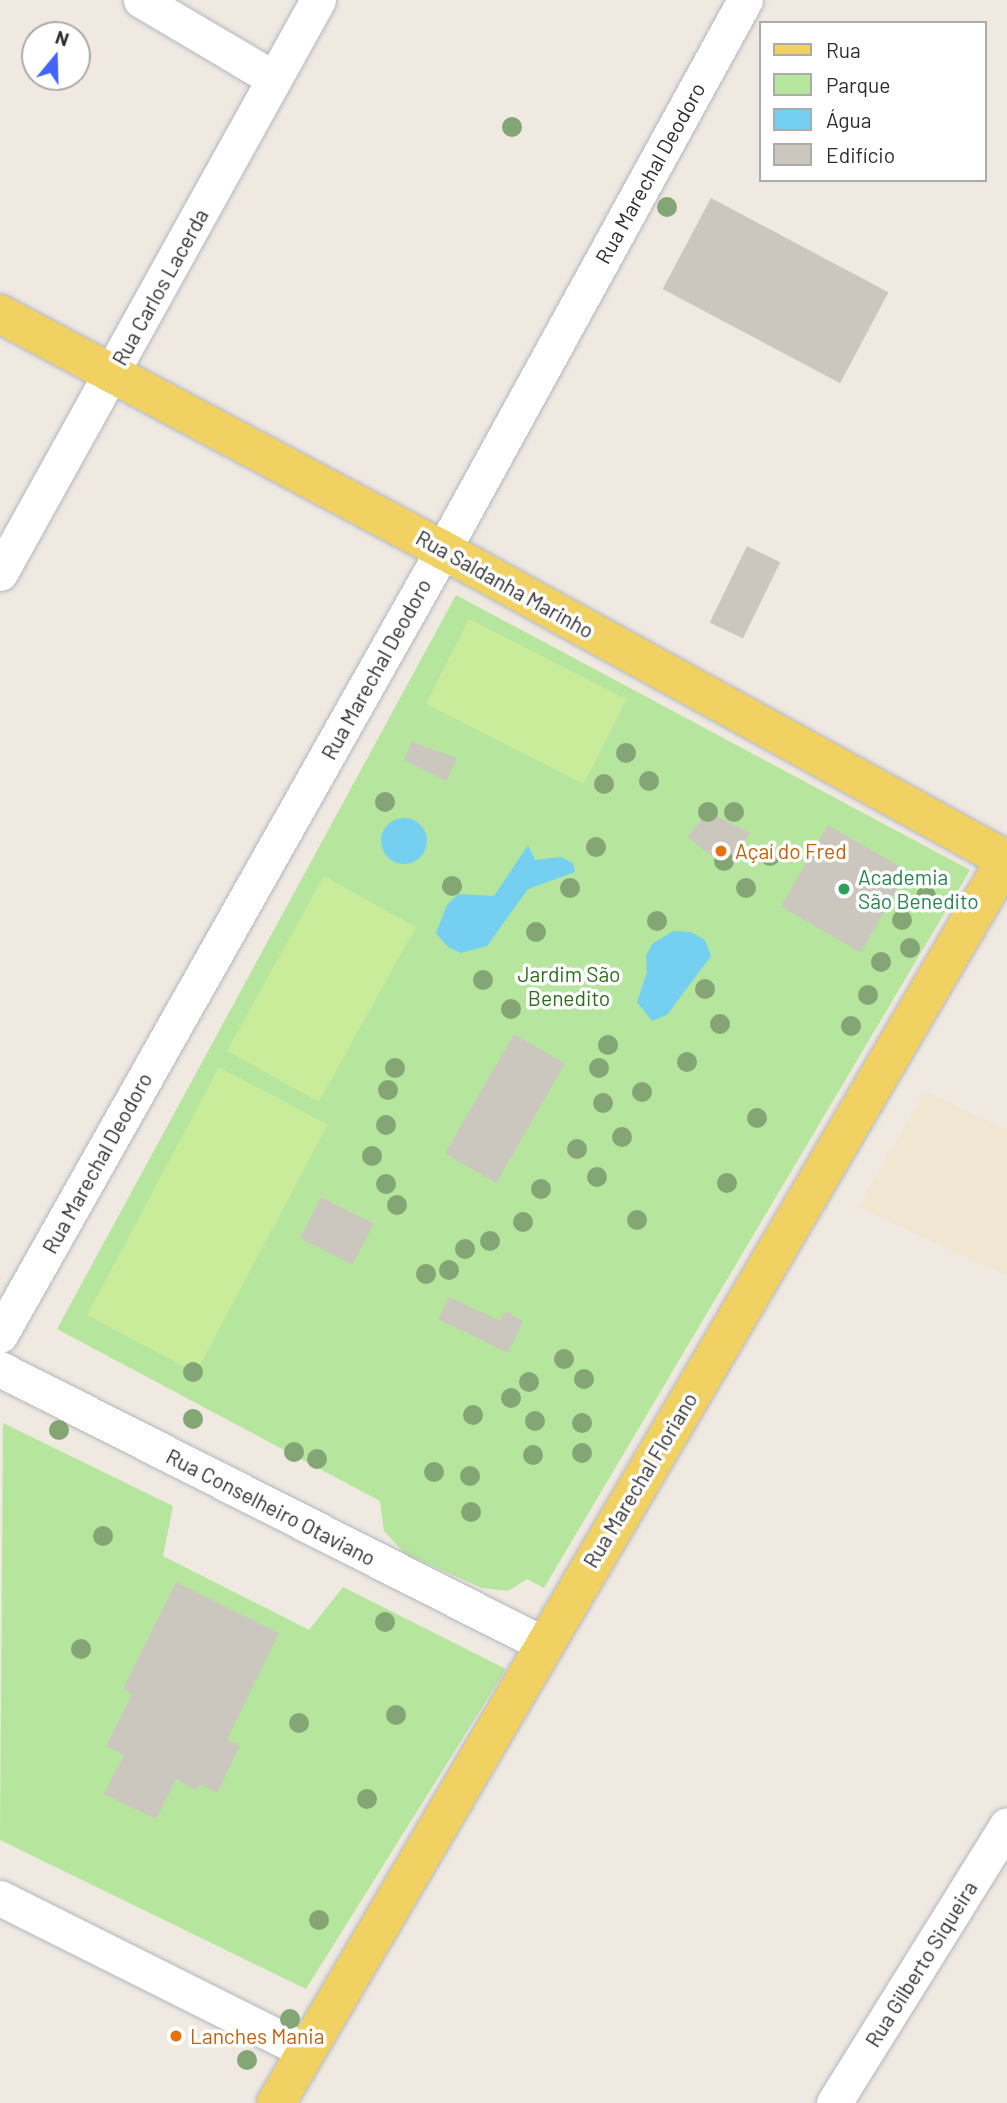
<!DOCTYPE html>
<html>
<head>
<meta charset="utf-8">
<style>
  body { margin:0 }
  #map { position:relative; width:1007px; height:2103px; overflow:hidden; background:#efe9e1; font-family:Barlow,sans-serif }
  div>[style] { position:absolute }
  .education>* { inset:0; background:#f0e6d1 }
  .green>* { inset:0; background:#b6e59e }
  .pitch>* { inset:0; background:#c9ec9a; transform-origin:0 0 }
  .water>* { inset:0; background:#75cff0 }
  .round { border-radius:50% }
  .building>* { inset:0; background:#cbc7bf; transform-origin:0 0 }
  .roads { filter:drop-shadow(0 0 2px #b4b7c1) drop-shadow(0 0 2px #b4b7c1) }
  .minor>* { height:35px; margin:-17.5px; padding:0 17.5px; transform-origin:17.5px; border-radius:17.5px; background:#fff }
  .major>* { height:38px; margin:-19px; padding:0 19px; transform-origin:19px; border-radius:19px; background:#f2d163 }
  .trees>* { width:20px; height:20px; margin:-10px; border-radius:50%; background:#84a574 }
  .dots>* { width:19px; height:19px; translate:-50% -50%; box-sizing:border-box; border:4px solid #fff; border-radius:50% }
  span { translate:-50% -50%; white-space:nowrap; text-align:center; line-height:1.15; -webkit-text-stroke:7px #fff; paint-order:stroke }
  .street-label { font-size:21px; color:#2e2e2e }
  .food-label { font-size:21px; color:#c56008 }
  .left { translate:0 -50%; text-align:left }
  .leisure-label { font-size:21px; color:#27864d }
  .park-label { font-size:21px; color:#2c6e1b }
  .legend { position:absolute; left:759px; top:21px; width:228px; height:161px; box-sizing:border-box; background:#fff; border:2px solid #ababab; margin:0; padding:9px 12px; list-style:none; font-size:21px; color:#2e2e2e }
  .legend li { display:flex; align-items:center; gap:14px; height:35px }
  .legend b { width:35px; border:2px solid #ababab }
  .north { position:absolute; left:21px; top:21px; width:70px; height:70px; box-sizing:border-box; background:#fff; border:2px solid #ababab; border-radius:50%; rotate:19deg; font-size:19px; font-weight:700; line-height:28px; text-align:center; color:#2e2e2e }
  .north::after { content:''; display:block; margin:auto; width:24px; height:32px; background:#4264fb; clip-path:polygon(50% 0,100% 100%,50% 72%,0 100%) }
</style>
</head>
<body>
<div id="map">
  <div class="education">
    <div style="clip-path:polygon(925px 1091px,1007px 1130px,1007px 1276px,858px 1207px)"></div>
  </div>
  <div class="green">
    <div style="clip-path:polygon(456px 595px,970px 870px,544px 1588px,527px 1579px,508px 1591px,482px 1588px,405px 1554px,384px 1531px,380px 1501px,57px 1329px)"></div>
    <div style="clip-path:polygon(3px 1423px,173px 1506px,163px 1556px,309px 1630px,343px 1587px,506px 1669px,306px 1989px,0 1840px)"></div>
  </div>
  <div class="pitch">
    <div style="left:469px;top:619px;width:177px;height:95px;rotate:27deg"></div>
    <div style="left:324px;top:876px;width:105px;height:200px;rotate:29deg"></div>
    <div style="left:219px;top:1067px;width:123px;height:281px;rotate:28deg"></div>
  </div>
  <div class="water">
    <div class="round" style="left:381px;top:818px;width:46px;height:46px"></div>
    <div style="clip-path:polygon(528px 845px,535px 860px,561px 857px,573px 863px,575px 872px,528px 889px,487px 946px,461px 953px,448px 947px,436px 933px,447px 905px,458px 894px,494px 896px)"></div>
    <div style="clip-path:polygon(673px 931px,691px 932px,705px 940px,711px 956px,667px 1015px,652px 1021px,637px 1002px,647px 972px,646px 956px,652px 944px)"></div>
  </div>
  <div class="building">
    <div style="left:711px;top:198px;width:201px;height:103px;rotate:28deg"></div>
    <div style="left:747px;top:546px;width:37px;height:85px;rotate:26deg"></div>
    <div style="clip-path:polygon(412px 742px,457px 758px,446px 781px,404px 760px)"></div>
    <div style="clip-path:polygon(708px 812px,751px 833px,724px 865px,687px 837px)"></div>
    <div style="left:828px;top:825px;width:92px;height:94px;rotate:30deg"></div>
    <div style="left:514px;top:1034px;width:59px;height:138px;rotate:30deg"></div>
    <div style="left:321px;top:1197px;width:59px;height:46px;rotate:27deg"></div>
    <div style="clip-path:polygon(449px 1297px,500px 1321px,505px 1311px,523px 1321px,508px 1353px,438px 1319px)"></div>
    <div style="clip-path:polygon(176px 1582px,279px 1633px,227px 1739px,240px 1746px,217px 1793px,200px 1784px,196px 1790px,176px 1779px,156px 1819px,104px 1794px,124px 1755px,106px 1746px,132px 1694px,123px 1689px)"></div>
  </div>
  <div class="roads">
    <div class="minor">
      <div style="left:141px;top:0;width:153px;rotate:30.6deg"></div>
      <div style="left:0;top:573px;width:655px;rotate:-60.97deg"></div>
      <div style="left:0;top:1335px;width:901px;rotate:-60.56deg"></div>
      <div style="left:443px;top:550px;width:627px;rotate:-61.23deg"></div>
      <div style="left:0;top:1369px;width:609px;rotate:26.86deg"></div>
      <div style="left:0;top:1898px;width:342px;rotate:26.6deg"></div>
      <div style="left:834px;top:2103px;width:327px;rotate:-58.1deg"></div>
    </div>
    <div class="major">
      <div style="left:0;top:314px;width:502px;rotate:28.05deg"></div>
      <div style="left:443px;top:550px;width:644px;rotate:28.8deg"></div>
      <div style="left:276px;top:2103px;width:1444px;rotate:-59.58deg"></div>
    </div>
  </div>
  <div class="trees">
    <div style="left:512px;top:127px"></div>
    <div style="left:667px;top:207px"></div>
    <div style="left:626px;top:753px"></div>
    <div style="left:649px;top:781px"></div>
    <div style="left:604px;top:784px"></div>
    <div style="left:385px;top:802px"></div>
    <div style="left:708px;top:812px"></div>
    <div style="left:734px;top:812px"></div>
    <div style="left:596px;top:847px"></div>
    <div style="left:770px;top:856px"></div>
    <div style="left:724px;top:861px"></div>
    <div style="left:452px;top:886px"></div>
    <div style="left:570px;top:888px"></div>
    <div style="left:746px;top:888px"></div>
    <div style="left:926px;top:896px"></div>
    <div style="left:902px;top:920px"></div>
    <div style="left:657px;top:921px"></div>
    <div style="left:536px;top:932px"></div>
    <div style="left:910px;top:948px"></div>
    <div style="left:881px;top:962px"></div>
    <div style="left:483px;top:980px"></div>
    <div style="left:705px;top:989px"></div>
    <div style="left:868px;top:995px"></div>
    <div style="left:511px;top:1009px"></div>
    <div style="left:720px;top:1024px"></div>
    <div style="left:851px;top:1026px"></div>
    <div style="left:608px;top:1045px"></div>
    <div style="left:687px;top:1062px"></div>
    <div style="left:395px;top:1068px"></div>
    <div style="left:599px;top:1068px"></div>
    <div style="left:388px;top:1090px"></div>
    <div style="left:642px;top:1092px"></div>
    <div style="left:603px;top:1103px"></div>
    <div style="left:757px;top:1118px"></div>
    <div style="left:386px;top:1125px"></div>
    <div style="left:622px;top:1137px"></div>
    <div style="left:577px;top:1149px"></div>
    <div style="left:372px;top:1156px"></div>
    <div style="left:597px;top:1177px"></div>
    <div style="left:727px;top:1183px"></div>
    <div style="left:386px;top:1184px"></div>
    <div style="left:541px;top:1189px"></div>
    <div style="left:397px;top:1205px"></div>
    <div style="left:637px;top:1220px"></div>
    <div style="left:523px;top:1222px"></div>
    <div style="left:490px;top:1241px"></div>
    <div style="left:465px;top:1249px"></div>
    <div style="left:449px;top:1270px"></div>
    <div style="left:426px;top:1274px"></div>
    <div style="left:564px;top:1359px"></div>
    <div style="left:193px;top:1372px"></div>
    <div style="left:584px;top:1379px"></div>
    <div style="left:529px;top:1382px"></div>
    <div style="left:511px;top:1398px"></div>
    <div style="left:473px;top:1415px"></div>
    <div style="left:193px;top:1419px"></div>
    <div style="left:535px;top:1421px"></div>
    <div style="left:582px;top:1423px"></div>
    <div style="left:59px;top:1430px"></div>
    <div style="left:294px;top:1452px"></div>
    <div style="left:582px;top:1453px"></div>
    <div style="left:533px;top:1455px"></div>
    <div style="left:317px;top:1459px"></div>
    <div style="left:434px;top:1472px"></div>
    <div style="left:470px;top:1476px"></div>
    <div style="left:471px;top:1512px"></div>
    <div style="left:103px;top:1536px"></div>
    <div style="left:385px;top:1622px"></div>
    <div style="left:81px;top:1649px"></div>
    <div style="left:396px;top:1715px"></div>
    <div style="left:299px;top:1723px"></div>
    <div style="left:367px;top:1799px"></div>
    <div style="left:319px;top:1920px"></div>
    <div style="left:290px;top:2019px"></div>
    <div style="left:247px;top:2060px"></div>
  </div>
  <div class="dots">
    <div style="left:721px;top:851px;background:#e8710a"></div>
    <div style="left:844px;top:889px;background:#2e9e5b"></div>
    <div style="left:176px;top:2036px;background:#e8710a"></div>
  </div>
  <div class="street-label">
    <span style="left:650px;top:173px;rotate:-61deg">Rua Marechal Deodoro</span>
    <span style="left:160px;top:287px;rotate:-61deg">Rua Carlos Lacerda</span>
    <span style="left:505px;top:584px;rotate:29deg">Rua Saldanha Marinho</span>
    <span style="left:376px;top:669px;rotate:-61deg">Rua Marechal Deodoro</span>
    <span style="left:97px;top:1163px;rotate:-61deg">Rua Marechal Deodoro</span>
    <span style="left:640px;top:1480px;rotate:-59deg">Rua Marechal Floriano</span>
    <span style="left:271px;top:1507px;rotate:27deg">Rua Conselheiro Otaviano</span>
    <span style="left:921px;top:1964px;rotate:-58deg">Rua Gilberto Siqueira</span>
  </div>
  <div class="food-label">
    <span class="left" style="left:735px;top:851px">Açaí do Fred</span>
    <span class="left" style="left:190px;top:2036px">Lanches Mania</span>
  </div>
  <div class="leisure-label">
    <span class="left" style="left:858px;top:889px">Academia<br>São Benedito</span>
  </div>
  <div class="park-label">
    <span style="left:569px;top:986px">Jardim São<br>Benedito</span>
  </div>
  <ul class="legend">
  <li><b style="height:9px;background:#f2d163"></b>Rua</li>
  <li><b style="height:19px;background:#b6e59e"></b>Parque</li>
  <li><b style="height:19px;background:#75cff0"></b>Água</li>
  <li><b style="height:19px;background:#cbc7bf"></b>Edifício</li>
  </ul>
  <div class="north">N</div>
</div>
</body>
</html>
